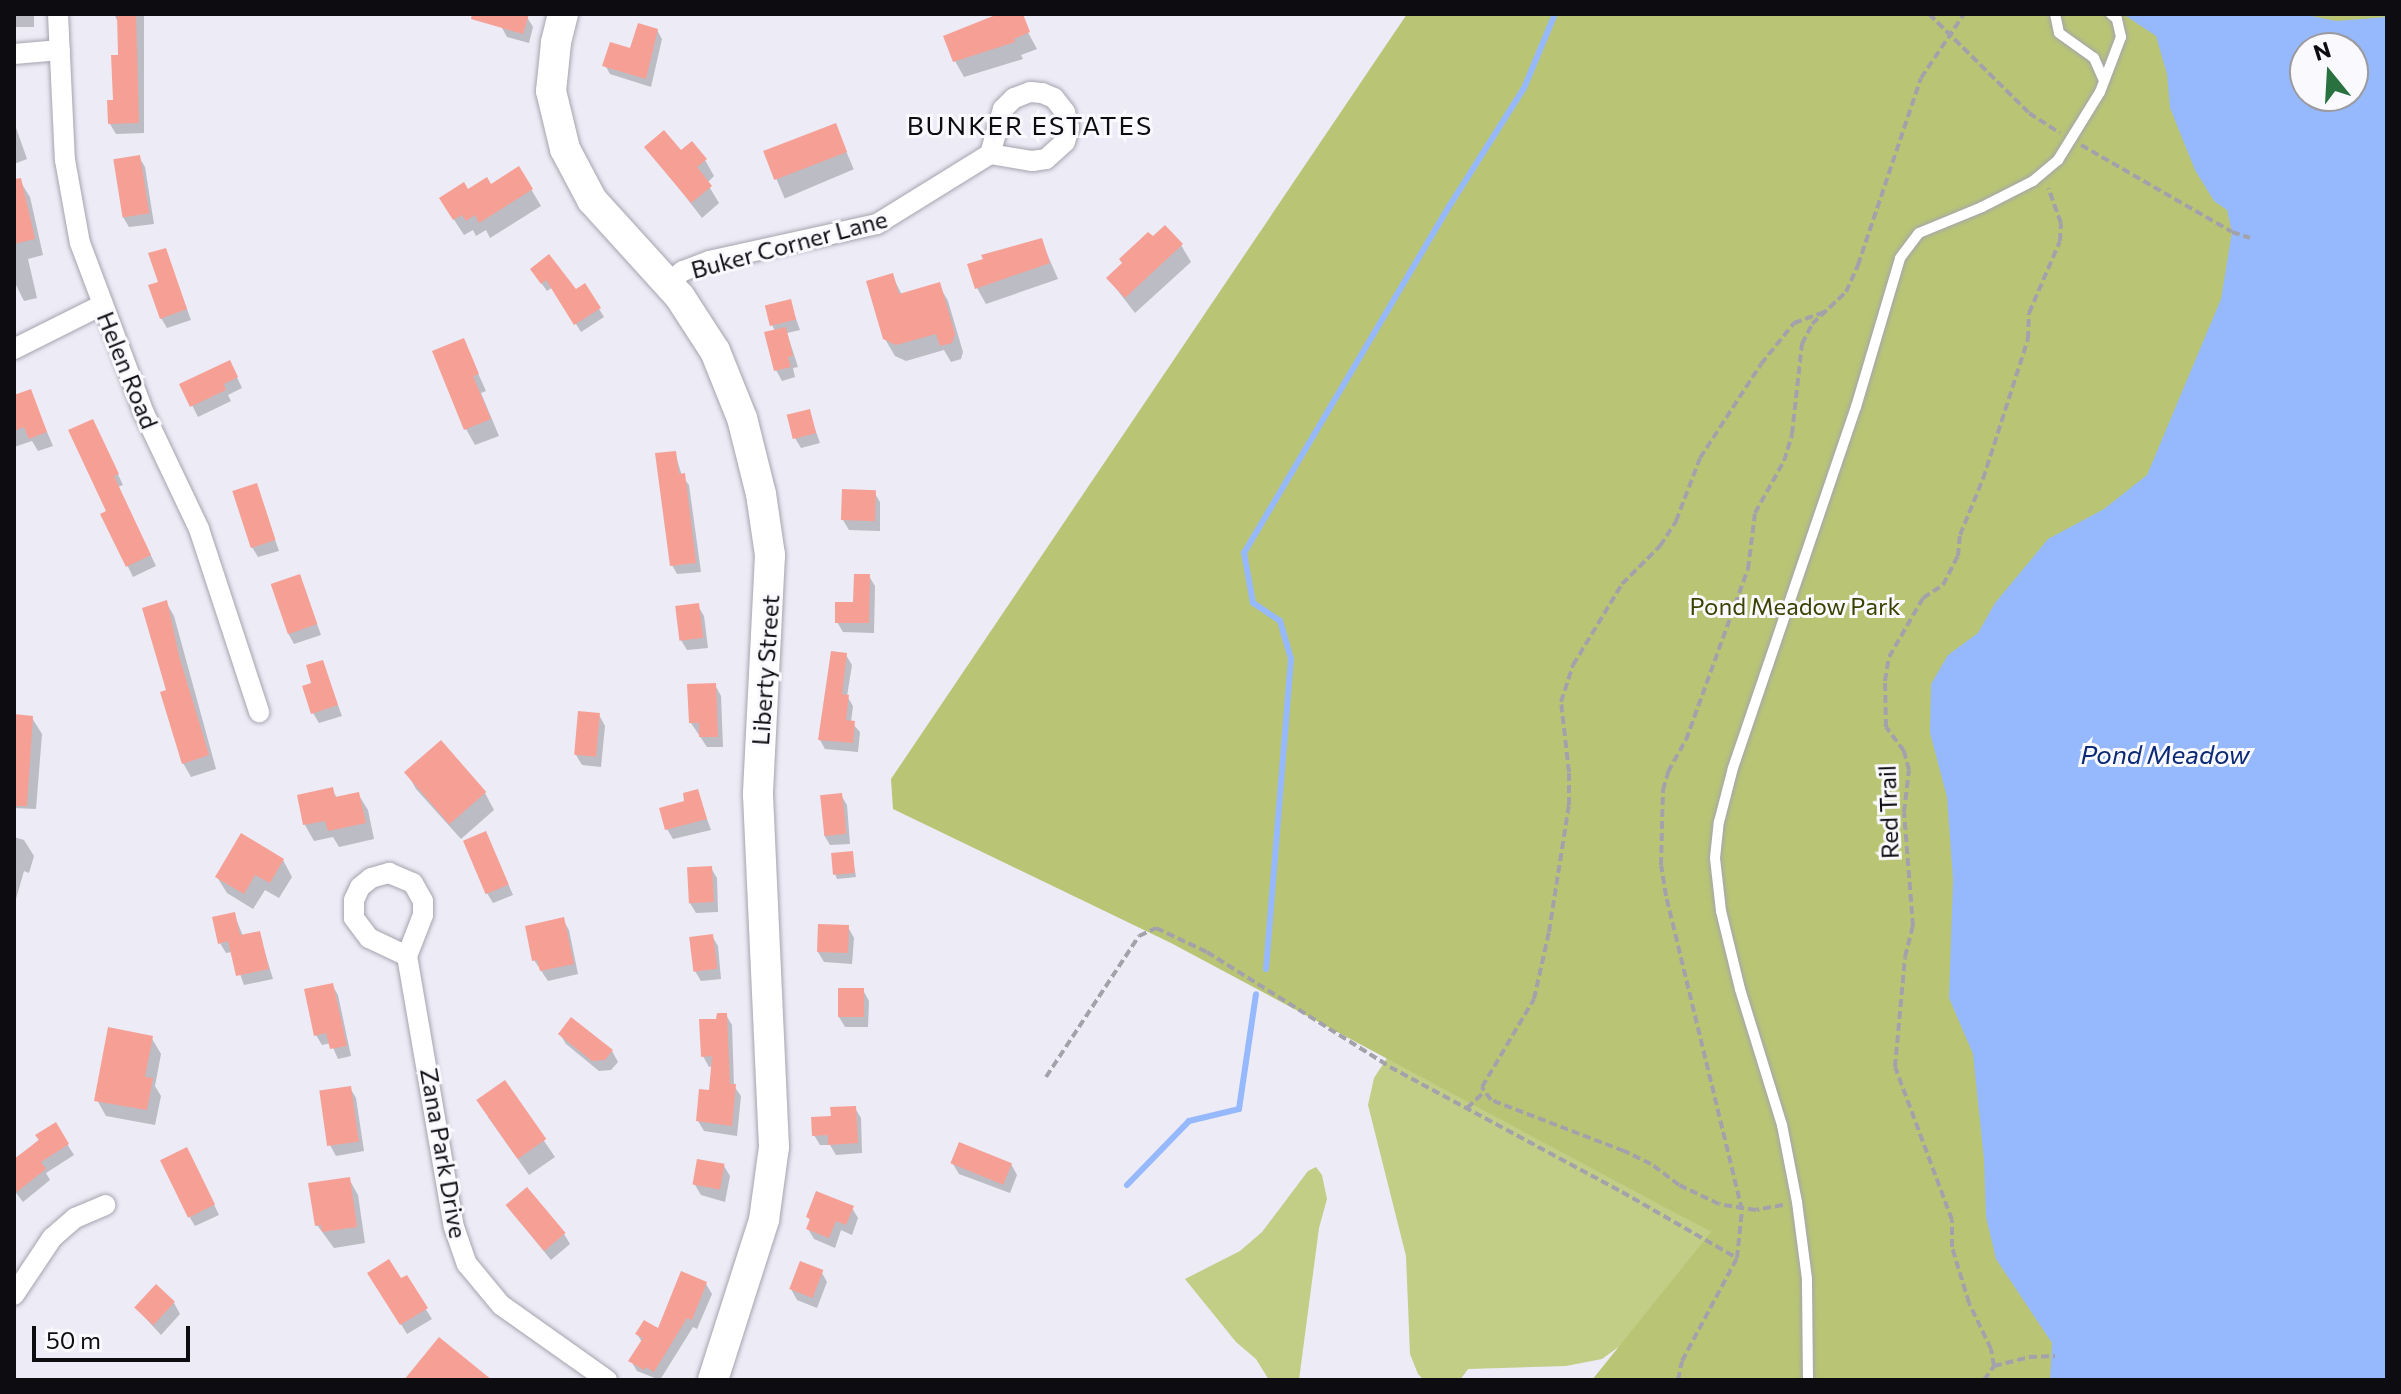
<!DOCTYPE html>
<html>
<head>
<meta charset="utf-8">
<style>
  body { margin:0 }
  #map { position:relative; width:2401px; height:1394px; overflow:hidden; background:#ecebf6; font-family:Commissioner,sans-serif }
  div>[style] { position:absolute }
  .green>* { inset:0; background:#c2cd85 }
  .forest>* { inset:0; background:#b9c575 }
  .water>* { inset:0; background:#96b8fc }
  .shadow>* { inset:0; background:#0003; transform-origin:0 0 }
  .stream>* { height:6px; margin:-3px; padding:0 3px; transform-origin:3px; border-radius:3px; background:#96b8fc }
  .building>* { inset:0; background:#f6a095; transform-origin:0 0 }
  .path>* { height:4px; margin-top:-2px; transform-origin:0; background:repeating-linear-gradient(90deg,#a3a2ab 0 8px,transparent 0 12px) }
  .roads { filter:drop-shadow(0 0 2px #a4a4ae) drop-shadow(0 0 2px #a4a4ae) }
  .service>* { height:10px; margin:-5px; padding:0 5px; transform-origin:5px; border-radius:5px; background:#fff }
  .minor>* { height:20px; margin:-10px; padding:0 10px; transform-origin:10px; border-radius:10px; background:#fff }
  .secondary>* { height:30px; margin:-15px; padding:0 15px; transform-origin:15px; border-radius:15px; background:#fff }
  span { translate:-50% -50%; white-space:nowrap; text-align:center; line-height:1.15; -webkit-text-stroke:6px #faf9fe; paint-order:stroke }
  .street-label { font-size:24px; color:#0d0c10 }
  .park-label { font-size:24px; color:#3b4101 }
  .neighbourhood-label { font-size:26px; color:#0d0c10; letter-spacing:2px }
  .water-label { font-size:26px; color:#0a2a76; font-style:italic }
  .frame { position:absolute; inset:0; border:16px solid #0d0c10; pointer-events:none }
  .north { position:absolute; left:2289px; top:32px; width:80px; height:80px; box-sizing:border-box; background:#faf9fe; border:2px solid #9b9a9f; border-radius:50%; rotate:342deg; font-size:22px; font-weight:700; line-height:32px; text-align:center; color:#0d0c10 }
  .north::after { content:''; display:block; margin:auto; width:28px; height:36px; background:#297240; clip-path:polygon(50% 0,100% 100%,50% 72%,0 100%) }
  .scale { position:absolute; left:32px; top:1326px; width:158px; height:36px; box-sizing:border-box; border:4px solid #0d0c10; border-top:0; padding-left:10px; font-size:24px; line-height:28px; white-space:nowrap; color:#0d0c10; -webkit-text-stroke:6px #faf9fe; paint-order:stroke }
</style>
</head>
<body>
<div id="map">
  <div class="green">
    <div style="clip-path:polygon(1387px 1058px,1401px 1062px,1713px 1233px,1624px 1343px,1602px 1359px,1566px 1366px,1468px 1369px,1460px 1380px,1424px 1380px,1418px 1374px,1410px 1354px,1406px 1256px,1368px 1105px,1374px 1078px)"></div>
    <div style="clip-path:polygon(1316px 1167px,1322px 1175px,1327px 1199px,1319px 1228px,1299px 1380px,1269px 1380px,1256px 1359px,1236px 1342px,1185px 1279px,1240px 1251px,1262px 1232px,1308px 1171px)"></div>
  </div>
  <div class="forest">
    <div style="clip-path:polygon(evenodd,1407px 14px,2387px 14px,2387px 1380px,1592px 1380px,1711px 1232px,1171px 943px,893px 809px,891px 779px,1407px 14px,2305px 48px,2353px 48px,2353px 96px,2305px 96px,2305px 48px)"></div>
  </div>
  <div class="water">
    <div style="clip-path:polygon(evenodd,2123px 14px,2301px 14px,2336px 21px,2387px 17px,2387px 1380px,2050px 1380px,2052px 1343px,1996px 1259px,1986px 1217px,1984px 1160px,1973px 1054px,1949px 998px,1953px 880px,1947px 797px,1930px 733px,1931px 684px,1948px 655px,1978px 633px,1995px 603px,2048px 539px,2104px 509px,2147px 475px,2221px 299px,2232px 232px,2227px 210px,2214px 201px,2195px 170px,2170px 108px,2167px 74px,2156px 36px,2123px 14px,2305px 48px,2353px 48px,2353px 96px,2305px 96px,2305px 48px)"></div>
  </div>
  <div class="shadow">
    <div style="left:14px;top:14px;width:20px;height:13px"></div>
    <div style="clip-path:polygon(114px 14px,144px 14px,144px 133px,116px 134px,110px 124px,120px 57px,119px 24px)"></div>
    <div style="clip-path:polygon(504px 14px,527px 17px,533px 27px,529px 43px,507px 37px,501px 26px)"></div>
    <div style="clip-path:polygon(1003px 14px,1018px 14px,1037px 49px,1021px 55px,1023px 59px,964px 77px,955px 61px)"></div>
    <div style="clip-path:polygon(657px 30px,662px 39px,651px 87px,610px 74px,605px 65px)"></div>
    <div style="clip-path:polygon(14px 122px,27px 159px,14px 164px)"></div>
    <div style="left:835px;top:125px;width:48px;height:75px;rotate:67deg"></div>
    <div style="clip-path:polygon(647px 147px,705px 160px,714px 176px,707px 183px,719px 203px,702px 218px)"></div>
    <div style="clip-path:polygon(139px 157px,145px 167px,154px 224px,129px 227px,123px 217px)"></div>
    <div style="clip-path:polygon(519px 169px,541px 206px,490px 238px,486px 230px,476px 236px,473px 230px,464px 235px,451px 215px,468px 192px,490px 187px)"></div>
    <div style="clip-path:polygon(20px 181px,30px 197px,43px 255px,28px 259px,37px 298px,24px 301px,14px 281px,14px 182px)"></div>
    <div style="clip-path:polygon(1041px 240px,1058px 279px,986px 304px,977px 288px)"></div>
    <div style="clip-path:polygon(1181px 245px,1191px 262px,1135px 313px,1108px 278px)"></div>
    <div style="clip-path:polygon(165px 250px,191px 320px,167px 328px,161px 318px)"></div>
    <div style="clip-path:polygon(532px 270px,575px 292px,585px 286px,604px 317px,581px 332px,553px 287px,547px 291px)"></div>
    <div style="clip-path:polygon(892px 275px,902px 295px,939px 285px,948px 301px,963px 352px,961px 359px,951px 362px,944px 350px,906px 361px,895px 356px,885px 339px)"></div>
    <div style="clip-path:polygon(790px 302px,800px 330px,787px 333px,798px 367px,793px 368px,795px 377px,782px 381px,776px 370px,775px 331px,772px 325px)"></div>
    <div style="clip-path:polygon(463px 340px,486px 391px,481px 393px,499px 436px,475px 445px,466px 429px)"></div>
    <div style="clip-path:polygon(235px 373px,242px 388px,228px 395px,231px 401px,198px 417px,182px 385px)"></div>
    <div style="clip-path:polygon(30px 392px,53px 446px,38px 451px,32px 441px,14px 447px,14px 397px)"></div>
    <div style="clip-path:polygon(809px 412px,820px 443px,801px 448px,795px 438px)"></div>
    <div style="clip-path:polygon(98px 432px,123px 485px,118px 487px,156px 566px,133px 577px,103px 515px,109px 512px)"></div>
    <div style="clip-path:polygon(675px 453px,682px 476px,689px 485px,701px 572px,677px 574px,672px 565px)"></div>
    <div style="clip-path:polygon(256px 485px,279px 551px,258px 557px,252px 547px)"></div>
    <div style="clip-path:polygon(874px 492px,880px 502px,880px 531px,849px 530px,843px 520px)"></div>
    <div style="clip-path:polygon(300px 576px,321px 635px,294px 644px,288px 633px)"></div>
    <div style="clip-path:polygon(869px 576px,875px 586px,874px 633px,843px 632px,837px 622px,855px 604px)"></div>
    <div style="clip-path:polygon(166px 602px,174px 616px,216px 769px,191px 777px,183px 763px,169px 691px)"></div>
    <div style="clip-path:polygon(698px 606px,704px 616px,708px 648px,687px 650px,681px 640px)"></div>
    <div style="clip-path:polygon(846px 655px,852px 665px,847px 696px,853px 706px,851px 722px,860px 732px,858px 752px,825px 749px,820px 740px)"></div>
    <div style="clip-path:polygon(322px 662px,342px 716px,319px 723px,313px 713px)"></div>
    <div style="clip-path:polygon(715px 685px,721px 696px,723px 747px,707px 747px,691px 723px)"></div>
    <div style="clip-path:polygon(599px 715px,605px 726px,601px 767px,582px 765px,576px 755px)"></div>
    <div style="clip-path:polygon(14px 716px,32px 718px,42px 734px,36px 809px,14px 808px)"></div>
    <div style="clip-path:polygon(407px 773px,485px 793px,494px 810px,461px 839px,416px 789px)"></div>
    <div style="clip-path:polygon(332px 789px,337px 798px,358px 794px,368px 810px,374px 839px,339px 847px,333px 837px,314px 841px,305px 825px,299px 796px)"></div>
    <div style="clip-path:polygon(697px 792px,711px 830px,673px 839px,667px 829px)"></div>
    <div style="clip-path:polygon(841px 795px,847px 805px,850px 844px,830px 845px,824px 835px)"></div>
    <div style="clip-path:polygon(14px 837px,24px 840px,34px 856px,29px 873px,24px 871px,14px 906px)"></div>
    <div style="clip-path:polygon(491px 844px,513px 895px,493px 903px,487px 893px)"></div>
    <div style="clip-path:polygon(852px 853px,856px 877px,837px 879px,835px 874px)"></div>
    <div style="clip-path:polygon(283px 860px,292px 877px,279px 898px,265px 890px,253px 909px,227px 893px,217px 877px)"></div>
    <div style="clip-path:polygon(711px 868px,717px 878px,718px 912px,696px 913px,690px 903px)"></div>
    <div style="clip-path:polygon(234px 914px,243px 936px,259px 933px,273px 979px,244px 985px,232px 952px,226px 953px,220px 943px)"></div>
    <div style="clip-path:polygon(563px 920px,569px 930px,578px 974px,548px 981px,534px 960px)"></div>
    <div style="clip-path:polygon(848px 927px,854px 938px,852px 964px,824px 962px,818px 952px)"></div>
    <div style="clip-path:polygon(712px 936px,718px 946px,721px 979px,701px 981px,695px 971px)"></div>
    <div style="clip-path:polygon(332px 985px,338px 995px,351px 1056px,338px 1059px,331px 1043px,322px 1045px,316px 1035px)"></div>
    <div style="clip-path:polygon(863px 990px,869px 1001px,868px 1027px,845px 1027px,839px 1017px)"></div>
    <div style="clip-path:polygon(726px 1015px,732px 1025px,734px 1086px,741px 1096px,737px 1136px,704px 1131px,698px 1121px,711px 1092px,713px 1066px,709px 1067px,703px 1056px,718px 1021px)"></div>
    <div style="clip-path:polygon(560px 1034px,612px 1051px,618px 1062px,611px 1070px,599px 1071px,566px 1044px)"></div>
    <div style="clip-path:polygon(151px 1037px,161px 1054px,155px 1086px,161px 1096px,155px 1125px,106px 1116px,97px 1100px)"></div>
    <div style="clip-path:polygon(504px 1082px,555px 1157px,529px 1175px,488px 1117px)"></div>
    <div style="clip-path:polygon(350px 1088px,356px 1098px,364px 1151px,336px 1156px,330px 1145px)"></div>
    <div style="clip-path:polygon(855px 1108px,861px 1118px,862px 1153px,836px 1155px,830px 1145px,820px 1145px,814px 1135px,833px 1118px)"></div>
    <div style="clip-path:polygon(55px 1125px,74px 1155px,46px 1173px,50px 1180px,23px 1202px,14px 1190px,14px 1162px)"></div>
    <div style="clip-path:polygon(192px 1159px,219px 1215px,195px 1226px,189px 1216px)"></div>
    <div style="clip-path:polygon(953px 1164px,1011px 1164px,1017px 1175px,1010px 1193px,959px 1174px)"></div>
    <div style="clip-path:polygon(724px 1166px,730px 1176px,725px 1202px,701px 1195px,695px 1185px)"></div>
    <div style="clip-path:polygon(349px 1179px,358px 1195px,365px 1243px,334px 1248px,317px 1225px)"></div>
    <div style="clip-path:polygon(507px 1206px,564px 1234px,570px 1244px,551px 1260px)"></div>
    <div style="clip-path:polygon(852px 1208px,858px 1218px,852px 1235px,841px 1230px,835px 1248px,814px 1239px,808px 1229px,811px 1222px,808px 1217px)"></div>
    <div style="clip-path:polygon(821px 1271px,827px 1282px,817px 1308px,797px 1300px,791px 1289px)"></div>
    <div style="clip-path:polygon(370px 1273px,401px 1281px,406px 1278px,432px 1319px,407px 1334px)"></div>
    <div style="clip-path:polygon(706px 1284px,712px 1294px,697px 1329px,693px 1327px,660px 1380px,637px 1371px,631px 1361px,642px 1342px,637px 1334px,659px 1331px)"></div>
    <div style="clip-path:polygon(174px 1303px,180px 1314px,161px 1335px,137px 1309px)"></div>
  </div>
  <div class="stream">
    <div style="left:1266px;top:969px;width:311px;rotate:-85.4deg"></div>
    <div style="left:1291px;top:659px;width:40px;rotate:-106deg"></div>
    <div style="left:1280px;top:621px;width:32px;rotate:-146deg"></div>
    <div style="left:1253px;top:603px;width:51px;rotate:-100.2deg"></div>
    <div style="left:1244px;top:553px;width:404px;rotate:-59.4deg"></div>
    <div style="left:1450px;top:205px;width:138px;rotate:-57.7deg"></div>
    <div style="left:1524px;top:88px;width:80px;rotate:-67.3deg"></div>
    <div style="left:1127px;top:1185px;width:89px;rotate:-45.9deg"></div>
    <div style="left:1189px;top:1121px;width:51px;rotate:-13.5deg"></div>
    <div style="left:1239px;top:1109px;width:116px;rotate:-81.6deg"></div>
  </div>
  <div class="building">
    <div style="clip-path:polygon(117px 14px,136px 14px,139px 123px,108px 124px,107px 100px,113px 100px,111px 55px,118px 55px)"></div>
    <div style="clip-path:polygon(472px 14px,529px 14px,523px 34px,471px 19px)"></div>
    <div style="clip-path:polygon(998px 14px,1023px 14px,1030px 32px,1014px 39px,1015px 42px,953px 62px,943px 36px)"></div>
    <div style="clip-path:polygon(638px 23px,658px 29px,646px 79px,602px 66px,610px 42px,630px 48px)"></div>
    <div style="left:836px;top:123px;width:31px;height:78px;rotate:69deg"></div>
    <div style="clip-path:polygon(664px 130px,681px 150px,692px 141px,707px 159px,697px 167px,712px 186px,691px 203px,644px 147px)"></div>
    <div style="left:140px;top:155px;width:59px;height:27px;rotate:81deg"></div>
    <div style="clip-path:polygon(519px 166px,533px 189px,479px 223px,475px 215px,466px 221px,462px 215px,453px 220px,439px 198px,464px 182px,468px 189px,487px 177px,491px 184px)"></div>
    <div style="clip-path:polygon(21px 178px,35px 239px,14px 244px,14px 179px)"></div>
    <div style="clip-path:polygon(1165px 225px,1183px 244px,1125px 298px,1106px 278px,1122px 263px,1119px 259px,1148px 232px,1153px 236px)"></div>
    <div style="clip-path:polygon(1042px 238px,1050px 263px,975px 289px,967px 264px,983px 259px,981px 255px)"></div>
    <div style="clip-path:polygon(166px 248px,187px 309px,160px 319px,148px 285px,158px 282px,148px 253px)"></div>
    <div style="clip-path:polygon(549px 254px,576px 289px,585px 283px,601px 308px,574px 325px,546px 280px,541px 284px,530px 269px)"></div>
    <div style="clip-path:polygon(893px 273px,899px 294px,940px 282px,955px 334px,952px 343px,940px 346px,936px 334px,896px 345px,883px 339px,866px 281px)"></div>
    <div style="left:791px;top:299px;width:21px;height:27px;rotate:76deg"></div>
    <div style="clip-path:polygon(786px 327px,793px 356px,788px 357px,791px 367px,774px 371px,764px 332px)"></div>
    <div style="clip-path:polygon(464px 338px,479px 374px,473px 376px,491px 419px,464px 430px,432px 351px)"></div>
    <div style="clip-path:polygon(230px 360px,238px 377px,224px 384px,226px 390px,190px 407px,179px 384px)"></div>
    <div style="clip-path:polygon(31px 389px,47px 432px,29px 439px,24px 427px,14px 431px,14px 395px)"></div>
    <div style="left:810px;top:409px;width:25px;height:24px;rotate:76deg"></div>
    <div style="clip-path:polygon(93px 419px,119px 474px,114px 476px,151px 555px,126px 567px,100px 514px,106px 511px,68px 430px)"></div>
    <div style="clip-path:polygon(676px 451px,679px 474px,685px 473px,696px 563px,670px 566px,655px 453px)"></div>
    <div style="left:257px;top:483px;width:60px;height:26px;rotate:72deg"></div>
    <div style="left:842px;top:489px;width:34px;height:31px;rotate:2deg"></div>
    <div style="left:300px;top:574px;width:53px;height:31px;rotate:71deg"></div>
    <div style="clip-path:polygon(854px 574px,870px 574px,869px 623px,835px 623px,835px 602px,853px 602px)"></div>
    <div style="clip-path:polygon(167px 600px,179px 656px,209px 755px,182px 764px,160px 692px,166px 690px,142px 608px)"></div>
    <div style="left:699px;top:603px;width:35px;height:24px;rotate:83deg"></div>
    <div style="clip-path:polygon(831px 651px,847px 653px,842px 694px,849px 695px,846px 720px,855px 721px,853px 743px,818px 740px)"></div>
    <div style="clip-path:polygon(323px 660px,338px 705px,311px 714px,302px 686px,311px 683px,306px 665px)"></div>
    <div style="clip-path:polygon(716px 683px,718px 737px,699px 737px,699px 723px,689px 723px,687px 684px)"></div>
    <div style="left:578px;top:711px;width:22px;height:44px;rotate:5deg"></div>
    <div style="clip-path:polygon(14px 714px,33px 716px,27px 806px,14px 806px)"></div>
    <div style="left:441px;top:740px;width:69px;height:49px;rotate:49deg"></div>
    <div style="clip-path:polygon(333px 787px,335px 797px,359px 792px,366px 823px,328px 831px,325px 821px,303px 825px,297px 795px)"></div>
    <div style="clip-path:polygon(698px 789px,707px 819px,665px 830px,659px 808px,684px 801px,683px 793px)"></div>
    <div style="left:842px;top:793px;width:41px;height:22px;rotate:84deg"></div>
    <div style="left:486px;top:831px;width:58px;height:25px;rotate:67deg"></div>
    <div style="clip-path:polygon(241px 833px,284px 859px,270px 883px,255px 875px,244px 894px,215px 877px)"></div>
    <div style="left:853px;top:851px;width:22px;height:22px;rotate:85deg"></div>
    <div style="left:712px;top:866px;width:36px;height:25px;rotate:87deg"></div>
    <div style="clip-path:polygon(235px 912px,240px 935px,260px 931px,269px 969px,236px 976px,228px 941px,218px 944px,212px 917px)"></div>
    <div style="clip-path:polygon(564px 917px,574px 964px,540px 971px,537px 960px,532px 961px,525px 926px)"></div>
    <div style="left:818px;top:924px;width:31px;height:28px;rotate:2deg"></div>
    <div style="left:713px;top:934px;width:35px;height:24px;rotate:83deg"></div>
    <div style="clip-path:polygon(333px 983px,347px 1046px,330px 1049px,326px 1033px,314px 1036px,304px 989px)"></div>
    <div style="left:838px;top:988px;width:26px;height:29px"></div>
    <div style="clip-path:polygon(717px 1013px,727px 1013px,730px 1084px,736px 1084px,732px 1126px,696px 1121px,699px 1089px,709px 1090px,712px 1056px,701px 1057px,699px 1019px,716px 1019px)"></div>
    <div style="clip-path:polygon(571px 1017px,613px 1050px,605px 1060px,592px 1061px,558px 1034px)"></div>
    <div style="clip-path:polygon(108px 1027px,153px 1036px,145px 1077px,153px 1078px,147px 1110px,94px 1101px)"></div>
    <div style="left:505px;top:1080px;width:72px;height:35px;rotate:55deg"></div>
    <div style="left:351px;top:1086px;width:56px;height:32px;rotate:82deg"></div>
    <div style="clip-path:polygon(856px 1106px,858px 1143px,828px 1145px,828px 1135px,812px 1136px,811px 1117px,831px 1116px,830px 1107px)"></div>
    <div style="clip-path:polygon(56px 1122px,69px 1144px,41px 1162px,46px 1169px,14px 1194px,14px 1159px,39px 1140px,35px 1135px)"></div>
    <div style="left:959px;top:1142px;width:57px;height:23px;rotate:22deg"></div>
    <div style="left:187px;top:1147px;width:64px;height:30px;rotate:64deg"></div>
    <div style="left:697px;top:1159px;width:28px;height:26px;rotate:10deg"></div>
    <div style="clip-path:polygon(350px 1177px,357px 1227px,322px 1232px,321px 1225px,315px 1226px,308px 1183px)"></div>
    <div style="left:527px;top:1187px;width:60px;height:28px;rotate:50deg"></div>
    <div style="clip-path:polygon(816px 1191px,854px 1206px,846px 1225px,836px 1221px,829px 1238px,806px 1229px,810px 1219px,806px 1217px)"></div>
    <div style="clip-path:polygon(389px 1259px,401px 1278px,407px 1275px,428px 1308px,400px 1325px,367px 1273px)"></div>
    <div style="left:800px;top:1261px;width:25px;height:30px;rotate:21deg"></div>
    <div style="clip-path:polygon(681px 1271px,707px 1282px,692px 1320px,687px 1318px,654px 1372px,646px 1367px,644px 1370px,628px 1361px,643px 1338px,635px 1334px,644px 1320px,658px 1328px)"></div>
    <div style="left:156px;top:1284px;width:26px;height:32px;rotate:43deg"></div>
    <div style="clip-path:polygon(439px 1337px,492px 1380px,404px 1380px)"></div>
  </div>
  <div class="path">
    <div style="left:1929px;top:14px;width:141px;rotate:44.7deg"></div>
    <div style="left:2029px;top:113px;width:37px;rotate:33deg"></div>
    <div style="left:2081px;top:145px;width:174px;rotate:29.9deg"></div>
    <div style="left:2232px;top:232px;width:19px;rotate:18deg"></div>
    <div style="left:1046px;top:1077px;width:169px;rotate:-56.6deg"></div>
    <div style="left:1139px;top:936px;width:19px;rotate:-25deg"></div>
    <div style="left:1156px;top:928px;width:56px;rotate:25.2deg"></div>
    <div style="left:1207px;top:952px;width:216px;rotate:32.1deg"></div>
    <div style="left:1390px;top:1067px;width:264px;rotate:28.3deg"></div>
    <div style="left:1622px;top:1192px;width:133px;rotate:29.9deg"></div>
    <div style="left:1467px;top:1108px;width:22px;rotate:-43deg"></div>
    <div style="left:1783px;top:1205px;width:27px;rotate:170deg"></div>
    <div style="left:1756px;top:1210px;width:37px;rotate:-171deg"></div>
    <div style="left:1719px;top:1204px;width:44px;rotate:-154.6deg"></div>
    <div style="left:1679px;top:1185px;width:35px;rotate:-143deg"></div>
    <div style="left:1651px;top:1164px;width:30px;rotate:-154deg"></div>
    <div style="left:1624px;top:1151px;width:142px;rotate:-159deg"></div>
    <div style="left:1491px;top:1100px;width:16px;rotate:-125deg"></div>
    <div style="left:1482px;top:1087px;width:102px;rotate:-59.4deg"></div>
    <div style="left:1534px;top:999px;width:69px;rotate:-77.4deg"></div>
    <div style="left:1549px;top:932px;width:129px;rotate:-81.1deg"></div>
    <div style="left:1569px;top:805px;width:33px;rotate:-90deg"></div>
    <div style="left:1569px;top:772px;width:70px;rotate:-96.5deg"></div>
    <div style="left:1561px;top:702px;width:39px;rotate:-72deg"></div>
    <div style="left:1573px;top:665px;width:95px;rotate:-58.8deg"></div>
    <div style="left:1622px;top:584px;width:54px;rotate:-45deg"></div>
    <div style="left:1660px;top:546px;width:30px;rotate:-57deg"></div>
    <div style="left:1676px;top:521px;width:67px;rotate:-69.1deg"></div>
    <div style="left:1700px;top:458px;width:112px;rotate:-57deg"></div>
    <div style="left:1761px;top:364px;width:53px;rotate:-51.2deg"></div>
    <div style="left:1794px;top:323px;width:35px;rotate:-20deg"></div>
    <div style="left:1994px;top:1366px;width:36px;rotate:-14deg"></div>
    <div style="left:2029px;top:1357px;width:26px;rotate:-2deg"></div>
    <div style="left:1678px;top:1380px;width:19px;rotate:-78deg"></div>
    <div style="left:1682px;top:1361px;width:117px;rotate:-61.9deg"></div>
    <div style="left:1737px;top:1258px;width:48px;rotate:-84.1deg"></div>
    <div style="left:1742px;top:1210px;width:323px;rotate:-103.6deg"></div>
    <div style="left:1666px;top:896px;width:31px;rotate:-99deg"></div>
    <div style="left:1661px;top:865px;width:75px;rotate:-88.5deg"></div>
    <div style="left:1663px;top:790px;width:19px;rotate:-74deg"></div>
    <div style="left:1668px;top:772px;width:37px;rotate:-61deg"></div>
    <div style="left:1686px;top:740px;width:182px;rotate:-70.1deg"></div>
    <div style="left:1748px;top:569px;width:56px;rotate:-82.9deg"></div>
    <div style="left:1755px;top:513px;width:60px;rotate:-60.9deg"></div>
    <div style="left:1784px;top:461px;width:28px;rotate:-73deg"></div>
    <div style="left:1792px;top:434px;width:91px;rotate:-83.7deg"></div>
    <div style="left:1802px;top:344px;width:22px;rotate:-63deg"></div>
    <div style="left:1812px;top:324px;width:47px;rotate:-43.3deg"></div>
    <div style="left:1846px;top:292px;width:30px;rotate:-66deg"></div>
    <div style="left:1858px;top:265px;width:197px;rotate:-71.4deg"></div>
    <div style="left:1921px;top:78px;width:77px;rotate:-56.1deg"></div>
    <div style="left:1984px;top:1380px;width:17px;rotate:-54deg"></div>
    <div style="left:1994px;top:1366px;width:17px;rotate:-100deg"></div>
    <div style="left:1991px;top:1349px;width:51px;rotate:-115.6deg"></div>
    <div style="left:1969px;top:1303px;width:59px;rotate:-106.9deg"></div>
    <div style="left:1952px;top:1247px;width:27px;rotate:-90deg"></div>
    <div style="left:1952px;top:1220px;width:163px;rotate:-110.4deg"></div>
    <div style="left:1895px;top:1067px;width:110px;rotate:-84.8deg"></div>
    <div style="left:1905px;top:957px;width:32px;rotate:-76deg"></div>
    <div style="left:1913px;top:926px;width:114px;rotate:-94.5deg"></div>
    <div style="left:1904px;top:812px;width:42px;rotate:-83.2deg"></div>
    <div style="left:1909px;top:770px;width:20px;rotate:-105deg"></div>
    <div style="left:1904px;top:751px;width:30px;rotate:-127deg"></div>
    <div style="left:1886px;top:727px;width:46px;rotate:-91.2deg"></div>
    <div style="left:1885px;top:681px;width:24px;rotate:-81deg"></div>
    <div style="left:1889px;top:657px;width:68px;rotate:-60deg"></div>
    <div style="left:1923px;top:598px;width:24px;rotate:-33deg"></div>
    <div style="left:1943px;top:585px;width:33px;rotate:-63deg"></div>
    <div style="left:1958px;top:556px;width:21px;rotate:-85deg"></div>
    <div style="left:1960px;top:535px;width:61px;rotate:-67.7deg"></div>
    <div style="left:1983px;top:479px;width:147px;rotate:-72.2deg"></div>
    <div style="left:2028px;top:339px;width:26px;rotate:-88deg"></div>
    <div style="left:2029px;top:313px;width:78px;rotate:-66.7deg"></div>
    <div style="left:2060px;top:241px;width:18px;rotate:-87deg"></div>
    <div style="left:2061px;top:223px;width:37px;rotate:-110deg"></div>
  </div>
  <div class="roads">
    <div class="service">
      <div style="left:2055px;top:14px;width:19px;rotate:78deg"></div>
      <div style="left:2059px;top:33px;width:43px;rotate:35.5deg"></div>
      <div style="left:2094px;top:58px;width:24px;rotate:66deg"></div>
      <div style="left:1808px;top:1380px;width:101px;rotate:-90.6deg"></div>
      <div style="left:1807px;top:1279px;width:78px;rotate:-97.4deg"></div>
      <div style="left:1797px;top:1202px;width:78px;rotate:-101deg"></div>
      <div style="left:1782px;top:1125px;width:142px;rotate:-107.2deg"></div>
      <div style="left:1740px;top:989px;width:80px;rotate:-103.7deg"></div>
      <div style="left:1721px;top:911px;width:53px;rotate:-96.5deg"></div>
      <div style="left:1715px;top:858px;width:36px;rotate:-84deg"></div>
      <div style="left:1719px;top:822px;width:56px;rotate:-75.5deg"></div>
      <div style="left:1733px;top:768px;width:381px;rotate:-71.2deg"></div>
      <div style="left:1856px;top:407px;width:155px;rotate:-73.5deg"></div>
      <div style="left:1900px;top:258px;width:31px;rotate:-53deg"></div>
      <div style="left:1919px;top:233px;width:68px;rotate:-22.4deg"></div>
      <div style="left:1982px;top:207px;width:57px;rotate:-27deg"></div>
      <div style="left:2033px;top:181px;width:33px;rotate:-40deg"></div>
      <div style="left:2058px;top:160px;width:80px;rotate:-58.3deg"></div>
      <div style="left:2100px;top:92px;width:59px;rotate:-69.1deg"></div>
      <div style="left:2121px;top:37px;width:18px;rotate:-103deg"></div>
      <div style="left:2117px;top:19px;width:8px;rotate:-140deg"></div>
    </div>
    <div class="minor">
      <div style="left:58px;top:14px;width:146px;rotate:87.3deg"></div>
      <div style="left:65px;top:160px;width:84px;rotate:79.8deg"></div>
      <div style="left:80px;top:243px;width:182px;rotate:69.4deg"></div>
      <div style="left:144px;top:413px;width:128px;rotate:64.6deg"></div>
      <div style="left:199px;top:529px;width:193px;rotate:71.8deg"></div>
      <div style="left:14px;top:54px;width:46px;rotate:-5deg"></div>
      <div style="left:668px;top:283px;width:19px;rotate:-39deg"></div>
      <div style="left:683px;top:271px;width:28px;rotate:-21deg"></div>
      <div style="left:709px;top:261px;width:172px;rotate:-12.4deg"></div>
      <div style="left:877px;top:224px;width:133px;rotate:-31.8deg"></div>
      <div style="left:990px;top:154px;width:43px;rotate:9.5deg"></div>
      <div style="left:1032px;top:161px;width:14px;rotate:-8deg"></div>
      <div style="left:1046px;top:159px;width:25px;rotate:-42deg"></div>
      <div style="left:1065px;top:142px;width:15px;rotate:-74deg"></div>
      <div style="left:1069px;top:128px;width:16px;rotate:-104deg"></div>
      <div style="left:1065px;top:112px;width:18px;rotate:-128deg"></div>
      <div style="left:1054px;top:98px;width:13px;rotate:-157deg"></div>
      <div style="left:1042px;top:93px;width:12px;rotate:-175deg"></div>
      <div style="left:1030px;top:92px;width:17px;rotate:159deg"></div>
      <div style="left:1014px;top:98px;width:16px;rotate:135deg"></div>
      <div style="left:1003px;top:109px;width:47px;rotate:106.1deg"></div>
      <div style="left:14px;top:349px;width:98px;rotate:-26.6deg"></div>
      <div style="left:389px;top:873px;width:26px;rotate:23deg"></div>
      <div style="left:413px;top:883px;width:21px;rotate:61deg"></div>
      <div style="left:423px;top:901px;width:14px;rotate:90deg"></div>
      <div style="left:423px;top:915px;width:44px;rotate:111.3deg"></div>
      <div style="left:407px;top:956px;width:42px;rotate:-154.7deg"></div>
      <div style="left:369px;top:938px;width:25px;rotate:-127deg"></div>
      <div style="left:354px;top:918px;width:18px;rotate:-90deg"></div>
      <div style="left:354px;top:900px;width:14px;rotate:-65deg"></div>
      <div style="left:360px;top:887px;width:14px;rotate:-39deg"></div>
      <div style="left:371px;top:878px;width:19px;rotate:-16deg"></div>
      <div style="left:407px;top:956px;width:275px;rotate:80.2deg"></div>
      <div style="left:454px;top:1227px;width:39px;rotate:71deg"></div>
      <div style="left:467px;top:1264px;width:53px;rotate:50.3deg"></div>
      <div style="left:501px;top:1305px;width:130px;rotate:35.3deg"></div>
      <div style="left:14px;top:1295px;width:69px;rotate:-56.3deg"></div>
      <div style="left:52px;top:1238px;width:30px;rotate:-41deg"></div>
      <div style="left:75px;top:1218px;width:33px;rotate:-23deg"></div>
    </div>
    <div class="secondary">
      <div style="left:563px;top:14px;width:30px;rotate:104deg"></div>
      <div style="left:556px;top:43px;width:48px;rotate:95.9deg"></div>
      <div style="left:551px;top:91px;width:60px;rotate:76.4deg"></div>
      <div style="left:565px;top:149px;width:58px;rotate:62.1deg"></div>
      <div style="left:592px;top:200px;width:131px;rotate:47.8deg"></div>
      <div style="left:680px;top:297px;width:64px;rotate:57.1deg"></div>
      <div style="left:715px;top:351px;width:72px;rotate:68.1deg"></div>
      <div style="left:742px;top:418px;width:78px;rotate:76deg"></div>
      <div style="left:761px;top:494px;width:62px;rotate:81.6deg"></div>
      <div style="left:770px;top:555px;width:240px;rotate:92.9deg"></div>
      <div style="left:758px;top:795px;width:352px;rotate:87.4deg"></div>
      <div style="left:774px;top:1147px;width:74px;rotate:97.8deg"></div>
      <div style="left:764px;top:1220px;width:168px;rotate:107.7deg"></div>
    </div>
  </div>
  <div class="street-label">
    <span style="left:789px;top:244px;rotate:-15deg">Buker Corner Lane</span>
    <span style="left:128px;top:370px;rotate:68deg">Helen Road</span>
    <span style="left:765px;top:670px;rotate:-86deg">Liberty Street</span>
    <span style="left:1888px;top:812px;rotate:-92deg">Red Trail</span>
    <span style="left:444px;top:1153px;rotate:80deg">Zana Park Drive</span>
  </div>
  <div class="park-label">
    <span style="left:1795px;top:606px">Pond Meadow Park</span>
  </div>
  <div class="neighbourhood-label">
    <span style="left:1030px;top:125px">BUNKER ESTATES</span>
  </div>
  <div class="water-label">
    <span style="left:2165px;top:754px">Pond Meadow</span>
  </div>
  <div class="frame"></div>
  <div class="north">N</div>
  <div class="scale">50 m</div>
</div>
</body>
</html>
